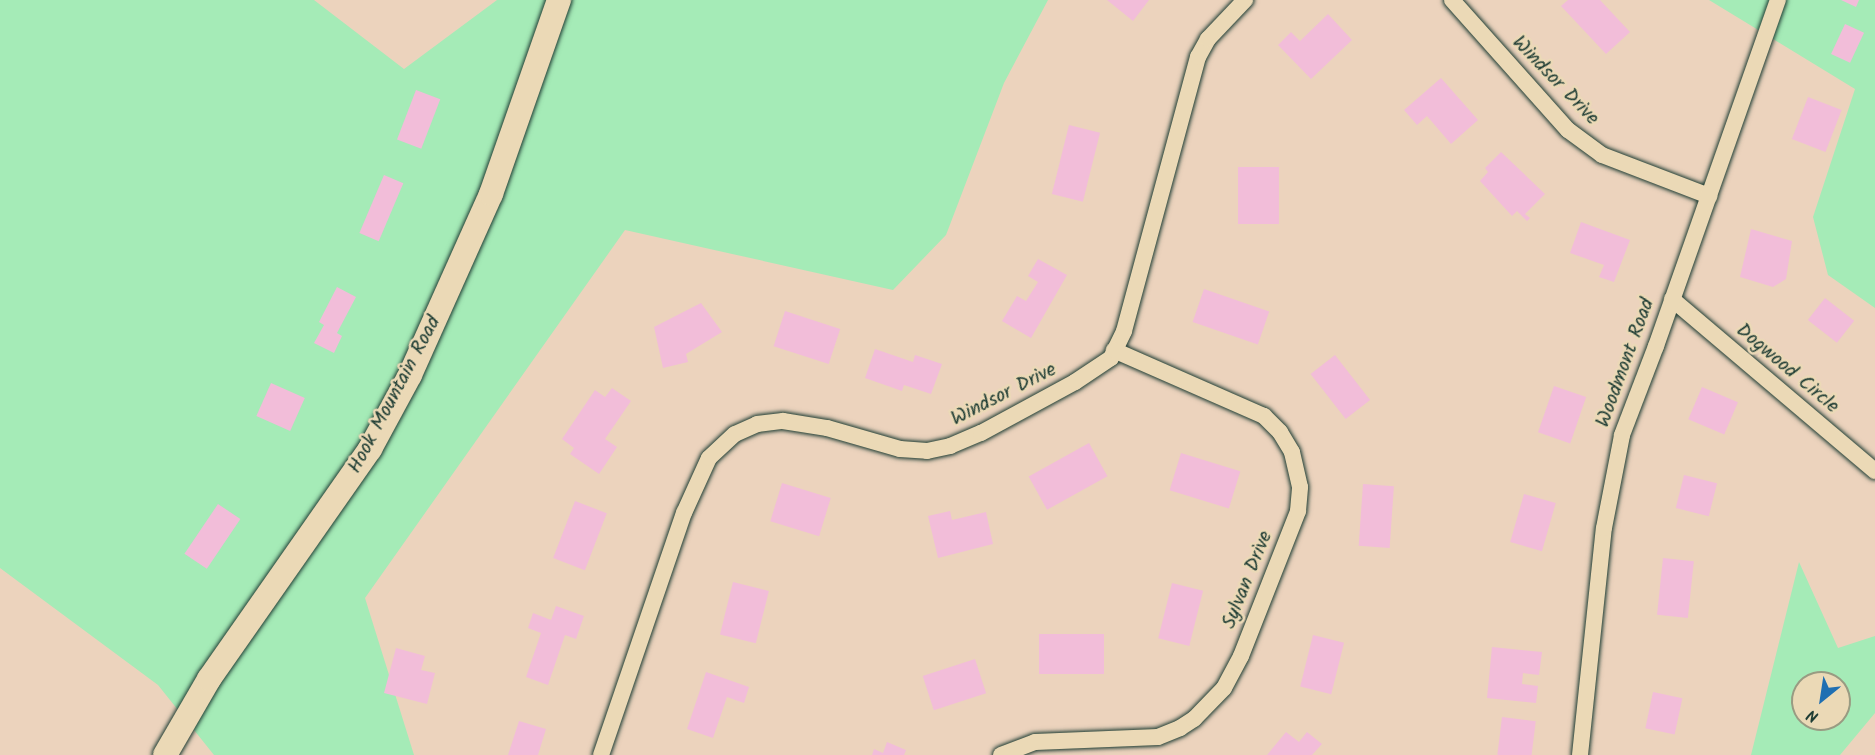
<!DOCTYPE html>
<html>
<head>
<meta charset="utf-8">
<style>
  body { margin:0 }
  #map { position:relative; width:1875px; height:755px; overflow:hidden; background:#ecd3bd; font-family:Kalam,sans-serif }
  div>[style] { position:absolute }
  .green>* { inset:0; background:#a5ebb7 }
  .building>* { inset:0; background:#f2bdd9; transform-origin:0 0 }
  .roads { filter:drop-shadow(0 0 2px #1f3d34) drop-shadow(0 0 2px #1f3d34) }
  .street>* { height:16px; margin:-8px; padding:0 8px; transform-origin:8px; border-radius:8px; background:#ebd9b6 }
  .secondary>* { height:24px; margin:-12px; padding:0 12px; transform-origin:12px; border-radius:12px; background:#ebd9b6 }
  span { translate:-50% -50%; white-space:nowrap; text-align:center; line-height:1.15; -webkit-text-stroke:5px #ebd9b6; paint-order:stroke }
  .street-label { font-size:20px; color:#1f3d34 }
  .north { position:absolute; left:1791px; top:671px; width:60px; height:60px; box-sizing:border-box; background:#ebd9b6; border:2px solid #999b82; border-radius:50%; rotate:210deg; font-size:16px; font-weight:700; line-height:24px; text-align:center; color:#1f3d34 }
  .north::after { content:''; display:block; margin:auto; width:21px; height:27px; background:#1f6fb2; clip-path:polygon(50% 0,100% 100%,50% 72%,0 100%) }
</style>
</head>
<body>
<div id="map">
  <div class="green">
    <div style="clip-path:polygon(0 0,314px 0,404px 69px,497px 0,1048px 0,1004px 83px,946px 235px,893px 290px,625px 230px,365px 598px,414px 755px,214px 755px,158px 685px,0 568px)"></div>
    <div style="clip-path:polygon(1709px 0,1875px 0,1875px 308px,1828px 275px,1813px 217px,1855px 89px)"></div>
    <div style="clip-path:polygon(evenodd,1799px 562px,1838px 648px,1875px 636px,1875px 713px,1840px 755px,1751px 755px,1799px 562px,1803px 683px,1839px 683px,1839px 719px,1803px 719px,1803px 683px)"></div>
  </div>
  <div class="building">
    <div style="clip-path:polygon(1107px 0,1149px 0,1133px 21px)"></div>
    <div style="clip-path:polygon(1568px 0,1600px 0,1630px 32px,1606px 54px,1561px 6px)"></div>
    <div style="clip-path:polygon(1841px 0,1859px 0,1856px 7px)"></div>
    <div style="clip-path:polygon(1328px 14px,1352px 40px,1311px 79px,1278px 45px,1291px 32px,1300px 41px)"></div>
    <div style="left:1845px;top:24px;width:21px;height:33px;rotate:25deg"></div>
    <div style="clip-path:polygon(1441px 78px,1478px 120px,1451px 144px,1427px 116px,1417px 125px,1404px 110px)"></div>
    <div style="left:416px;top:90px;width:26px;height:53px;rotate:21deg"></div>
    <div style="left:1808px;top:97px;width:36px;height:45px;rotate:21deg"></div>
    <div style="left:1069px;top:125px;width:32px;height:71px;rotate:14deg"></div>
    <div style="clip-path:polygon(1501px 152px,1545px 194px,1525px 214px,1530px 218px,1527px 221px,1517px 211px,1512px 216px,1480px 181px,1488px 172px,1485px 168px)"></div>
    <div style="left:1238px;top:167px;width:41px;height:57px"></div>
    <div style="left:384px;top:175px;width:21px;height:63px;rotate:23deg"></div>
    <div style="clip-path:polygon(1581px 222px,1630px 240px,1614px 282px,1599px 277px,1604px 265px,1570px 253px)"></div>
    <div style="clip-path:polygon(1751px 229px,1792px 241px,1786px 279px,1773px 287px,1740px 277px)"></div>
    <div style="clip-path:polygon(1038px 259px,1067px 275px,1031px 338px,1002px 321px,1017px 296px,1026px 301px,1038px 282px,1028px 276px)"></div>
    <div style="clip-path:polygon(337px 287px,356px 297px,337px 333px,342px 336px,334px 353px,314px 343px,324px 325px,319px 322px)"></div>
    <div style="left:1204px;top:289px;width:69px;height:35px;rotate:19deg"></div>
    <div style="left:1825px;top:298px;width:37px;height:28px;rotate:38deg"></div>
    <div style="clip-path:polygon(701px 303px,722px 332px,686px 354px,688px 362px,663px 368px,654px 327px)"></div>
    <div style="left:785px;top:311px;width:58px;height:37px;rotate:18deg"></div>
    <div style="clip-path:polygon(875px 349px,913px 362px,915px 355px,942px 364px,931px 394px,904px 385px,902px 391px,865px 378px)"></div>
    <div style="left:1335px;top:355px;width:57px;height:31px;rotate:52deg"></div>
    <div style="left:271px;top:383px;width:37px;height:36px;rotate:24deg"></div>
    <div style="left:1554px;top:386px;width:34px;height:49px;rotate:19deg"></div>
    <div style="left:1702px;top:387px;width:39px;height:35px;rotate:23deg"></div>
    <div style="clip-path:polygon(612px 388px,631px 401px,605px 439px,617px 447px,599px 474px,570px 454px,574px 448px,562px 439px,595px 390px,605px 397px)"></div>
    <div style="left:1089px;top:443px;width:38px;height:69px;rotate:61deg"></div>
    <div style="left:1181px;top:453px;width:62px;height:39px;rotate:17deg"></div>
    <div style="left:1684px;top:475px;width:34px;height:34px;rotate:14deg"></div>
    <div style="left:782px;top:483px;width:51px;height:40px;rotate:17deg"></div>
    <div style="left:1363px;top:484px;width:31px;height:62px;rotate:4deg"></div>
    <div style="left:1524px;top:494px;width:33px;height:50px;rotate:16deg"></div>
    <div style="left:575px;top:501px;width:34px;height:61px;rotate:21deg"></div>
    <div style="left:218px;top:504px;width:27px;height:60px;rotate:34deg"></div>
    <div style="clip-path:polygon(950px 511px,952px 520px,986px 512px,993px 544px,938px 558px,928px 516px)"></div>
    <div style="left:1663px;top:558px;width:31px;height:57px;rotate:6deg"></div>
    <div style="left:733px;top:582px;width:37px;height:54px;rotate:14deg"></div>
    <div style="left:1172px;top:583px;width:32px;height:57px;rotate:14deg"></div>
    <div style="clip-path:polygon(556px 606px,584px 616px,576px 639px,565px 635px,548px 685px,526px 677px,541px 633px,528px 628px,533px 613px,551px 620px)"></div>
    <div style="left:1039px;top:634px;width:65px;height:40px"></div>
    <div style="left:1313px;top:635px;width:32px;height:53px;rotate:14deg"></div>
    <div style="clip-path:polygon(1492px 647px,1542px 652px,1539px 675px,1523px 673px,1522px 684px,1538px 686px,1536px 703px,1487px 698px)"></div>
    <div style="clip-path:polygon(396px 648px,425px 656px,421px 670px,435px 673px,427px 704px,384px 693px)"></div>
    <div style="left:975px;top:659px;width:36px;height:55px;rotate:72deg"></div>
    <div style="clip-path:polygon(706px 672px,749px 687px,744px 703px,727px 697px,713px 738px,687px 729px)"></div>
    <div style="left:1653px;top:692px;width:30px;height:37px;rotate:12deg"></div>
    <div style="left:1502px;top:717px;width:34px;height:38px;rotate:7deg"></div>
    <div style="clip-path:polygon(519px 721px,546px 729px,538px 755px,508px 755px)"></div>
    <div style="clip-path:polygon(1286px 732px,1299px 742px,1307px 732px,1322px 744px,1312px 755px,1267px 755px)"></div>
    <div style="clip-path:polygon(887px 742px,906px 750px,904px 755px,872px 755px,874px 749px,883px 753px)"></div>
  </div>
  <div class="roads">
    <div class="street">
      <div style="left:1452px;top:0;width:174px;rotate:48.3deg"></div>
      <div style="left:1568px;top:130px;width:42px;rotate:36.3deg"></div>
      <div style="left:1602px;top:155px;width:115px;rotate:21deg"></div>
      <div style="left:1672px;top:299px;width:266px;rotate:40.3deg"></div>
      <div style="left:601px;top:755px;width:256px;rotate:-71.1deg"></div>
      <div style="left:684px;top:513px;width:60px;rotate:-65.6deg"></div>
      <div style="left:709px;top:458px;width:35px;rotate:-43deg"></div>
      <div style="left:735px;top:434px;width:24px;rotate:-24deg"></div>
      <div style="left:757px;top:424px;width:26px;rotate:-7deg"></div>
      <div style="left:783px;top:421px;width:45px;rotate:9deg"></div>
      <div style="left:827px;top:428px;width:76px;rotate:16deg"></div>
      <div style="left:900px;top:449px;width:27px;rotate:4deg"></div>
      <div style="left:927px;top:451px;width:24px;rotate:-12deg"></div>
      <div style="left:950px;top:446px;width:34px;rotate:-23deg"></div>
      <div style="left:981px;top:433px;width:107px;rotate:-28.5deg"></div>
      <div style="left:1075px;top:382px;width:43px;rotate:-33.7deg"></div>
      <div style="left:1111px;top:358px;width:30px;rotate:-64deg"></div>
      <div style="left:1124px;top:331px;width:284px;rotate:-74.9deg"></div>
      <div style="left:1198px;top:57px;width:21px;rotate:-61deg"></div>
      <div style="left:1208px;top:39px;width:54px;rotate:-46.5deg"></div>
      <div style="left:1001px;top:755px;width:36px;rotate:-21deg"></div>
      <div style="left:1035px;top:742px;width:123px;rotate:-2.3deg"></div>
      <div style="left:1158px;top:737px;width:24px;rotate:-22deg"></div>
      <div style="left:1180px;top:728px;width:17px;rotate:-33deg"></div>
      <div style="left:1194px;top:719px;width:43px;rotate:-45.9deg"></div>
      <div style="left:1224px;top:688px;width:36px;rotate:-62deg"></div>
      <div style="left:1241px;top:656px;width:156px;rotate:-68.5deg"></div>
      <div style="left:1298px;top:511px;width:24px;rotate:-85deg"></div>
      <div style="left:1300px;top:487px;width:36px;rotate:-103deg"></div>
      <div style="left:1292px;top:452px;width:23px;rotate:-121deg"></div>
      <div style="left:1280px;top:432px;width:23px;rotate:-135deg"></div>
      <div style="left:1264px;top:416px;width:164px;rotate:-156.3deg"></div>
      <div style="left:1580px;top:755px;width:228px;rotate:-84deg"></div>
      <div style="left:1604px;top:528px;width:95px;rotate:-79deg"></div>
      <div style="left:1622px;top:435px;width:95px;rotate:-69.1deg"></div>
      <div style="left:1656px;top:346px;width:367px;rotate:-70.6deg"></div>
    </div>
    <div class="secondary">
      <div style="left:165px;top:755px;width:88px;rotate:-59.9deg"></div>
      <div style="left:209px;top:679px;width:281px;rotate:-55deg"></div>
      <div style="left:370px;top:449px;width:84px;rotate:-61.6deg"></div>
      <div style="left:410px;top:375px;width:198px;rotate:-65.9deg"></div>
      <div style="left:491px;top:194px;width:206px;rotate:-70.7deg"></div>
    </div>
  </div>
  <div class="street-label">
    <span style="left:1555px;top:81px;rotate:46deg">Windsor Drive</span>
    <span style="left:1626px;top:363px;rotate:-70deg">Woodmont Road</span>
    <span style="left:1787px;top:369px;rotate:40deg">Dogwood Circle</span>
    <span style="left:395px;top:395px;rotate:-62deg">Hook Mountain Road</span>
    <span style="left:1004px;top:395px;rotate:-27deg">Windsor Drive</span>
    <span style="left:1248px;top:580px;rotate:-68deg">Sylvan Drive</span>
  </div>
  <div class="north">N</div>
</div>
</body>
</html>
